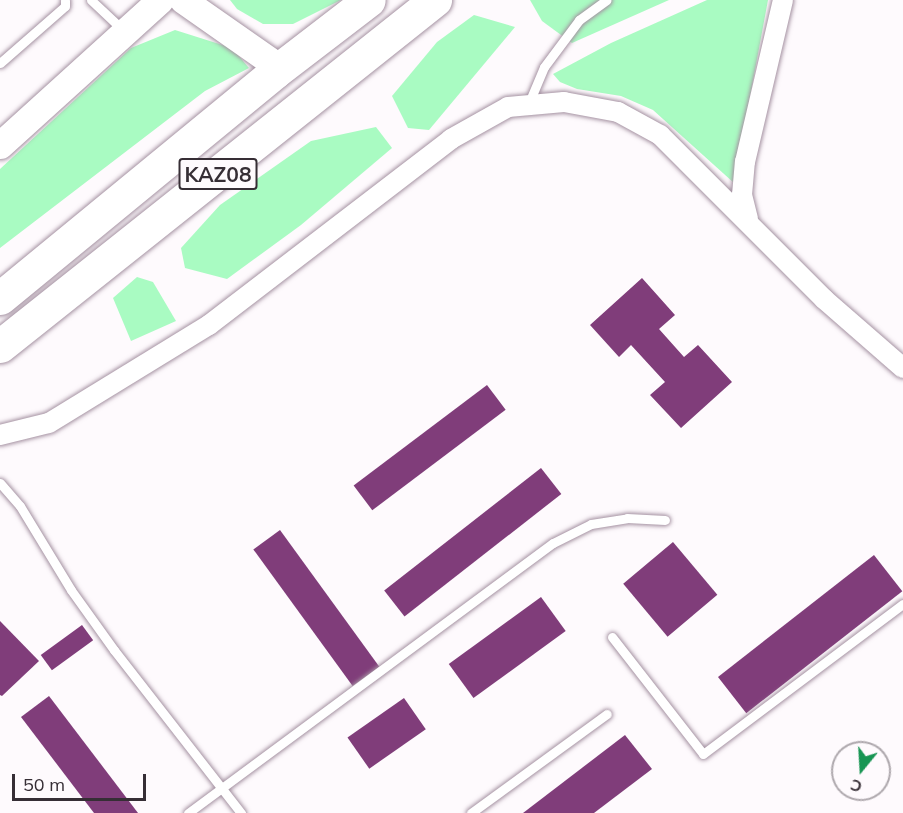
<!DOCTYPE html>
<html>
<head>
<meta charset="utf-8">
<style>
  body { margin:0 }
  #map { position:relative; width:903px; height:813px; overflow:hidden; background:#fefafd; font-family:Mulish,sans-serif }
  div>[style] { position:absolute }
  .green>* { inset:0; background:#a9fbc2 }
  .building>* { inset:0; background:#803d7a; transform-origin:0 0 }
  .roads { filter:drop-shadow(0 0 2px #a592a2) drop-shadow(0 0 2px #a592a2) }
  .lane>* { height:9px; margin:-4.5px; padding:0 4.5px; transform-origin:4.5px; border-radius:4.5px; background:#fff }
  .street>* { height:20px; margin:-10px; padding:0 10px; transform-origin:10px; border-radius:10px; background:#fff }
  .secondary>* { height:27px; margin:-13.5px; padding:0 13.5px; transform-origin:13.5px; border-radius:13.5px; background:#fff }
  .highway>* { height:33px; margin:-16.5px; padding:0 16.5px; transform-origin:16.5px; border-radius:16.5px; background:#fff }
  span { translate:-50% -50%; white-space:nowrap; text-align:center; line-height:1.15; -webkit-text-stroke:6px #fefafd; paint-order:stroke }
  .shield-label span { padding:2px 4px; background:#fefafd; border:2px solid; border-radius:4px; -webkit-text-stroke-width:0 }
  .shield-label { font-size:21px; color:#362e35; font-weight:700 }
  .north { position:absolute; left:831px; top:741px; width:60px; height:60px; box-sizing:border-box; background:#fefafd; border:2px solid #aea8ad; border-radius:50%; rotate:198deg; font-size:16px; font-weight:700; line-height:24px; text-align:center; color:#362e35 }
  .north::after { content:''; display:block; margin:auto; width:21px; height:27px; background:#179553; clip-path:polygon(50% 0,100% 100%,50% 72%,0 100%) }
  .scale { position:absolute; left:12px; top:774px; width:134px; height:27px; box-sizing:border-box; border:3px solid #362e35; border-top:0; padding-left:8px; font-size:18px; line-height:21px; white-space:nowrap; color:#362e35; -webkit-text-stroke:4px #fefafd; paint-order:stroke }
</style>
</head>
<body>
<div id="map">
  <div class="green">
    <div style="clip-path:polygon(230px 0,341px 0,293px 24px,263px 24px,237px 9px)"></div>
    <div style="clip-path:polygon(530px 0,669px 0,572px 43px,542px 21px)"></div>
    <div style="clip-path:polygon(707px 0,768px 0,734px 183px,653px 110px,621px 96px,577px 89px,560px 82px,553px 74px,611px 43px)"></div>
    <div style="clip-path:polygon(474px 15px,515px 27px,429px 130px,408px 128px,392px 96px,437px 42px)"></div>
    <div style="clip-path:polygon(175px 30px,232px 48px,249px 68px,205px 91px,0 248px,0 169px,131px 48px)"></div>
    <div style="clip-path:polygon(376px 127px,392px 148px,301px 225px,227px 279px,185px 268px,181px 248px,220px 205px,311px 141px)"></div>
    <div style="clip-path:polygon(137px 277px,153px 282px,176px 321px,131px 341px,113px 298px)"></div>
  </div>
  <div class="building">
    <div style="clip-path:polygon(642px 278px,675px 315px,659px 329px,684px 357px,698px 345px,732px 382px,681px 428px,650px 395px,665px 382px,631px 345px,619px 357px,590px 325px)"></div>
    <div style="left:487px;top:385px;width:31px;height:167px;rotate:53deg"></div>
    <div style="left:541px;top:468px;width:33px;height:199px;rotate:52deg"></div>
    <div style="left:280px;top:530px;width:169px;height:33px;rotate:54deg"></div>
    <div style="left:673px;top:542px;width:69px;height:65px;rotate:50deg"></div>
    <div style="left:874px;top:555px;width:46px;height:198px;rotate:52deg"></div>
    <div style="left:541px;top:597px;width:42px;height:114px;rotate:54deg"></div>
    <div style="clip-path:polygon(0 621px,39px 661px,2px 696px,0 695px)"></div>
    <div style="left:82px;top:625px;width:19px;height:51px;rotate:54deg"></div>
    <div style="clip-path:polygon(49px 696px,138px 813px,94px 813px,21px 717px)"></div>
    <div style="left:404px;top:698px;width:38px;height:69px;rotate:55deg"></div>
    <div style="clip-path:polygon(625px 735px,652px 769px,594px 813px,523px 813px)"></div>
  </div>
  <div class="roads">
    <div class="lane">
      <div style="left:91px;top:0;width:44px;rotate:43.2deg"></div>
      <div style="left:0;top:63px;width:86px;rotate:-41.2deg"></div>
      <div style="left:65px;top:6px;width:6px;rotate:-90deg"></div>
      <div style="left:528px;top:105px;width:41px;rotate:-67.2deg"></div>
      <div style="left:544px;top:67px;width:59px;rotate:-53.3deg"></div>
      <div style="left:579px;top:20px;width:34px;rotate:-36deg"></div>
      <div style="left:0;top:483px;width:30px;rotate:49deg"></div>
      <div style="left:20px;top:506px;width:98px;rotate:58.7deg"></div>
      <div style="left:71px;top:590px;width:74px;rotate:54.4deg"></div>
      <div style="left:114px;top:650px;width:207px;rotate:52.1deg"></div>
      <div style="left:612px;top:637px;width:148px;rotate:52.1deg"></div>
      <div style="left:703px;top:754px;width:250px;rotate:-36.9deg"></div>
      <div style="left:188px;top:813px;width:454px;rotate:-36.5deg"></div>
      <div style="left:553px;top:543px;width:42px;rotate:-26.6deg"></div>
      <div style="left:591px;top:524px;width:36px;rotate:-9deg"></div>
      <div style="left:627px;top:518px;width:38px;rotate:3deg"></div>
      <div style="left:471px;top:813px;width:168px;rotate:-36.1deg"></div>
    </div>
    <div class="street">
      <div style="left:748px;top:219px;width:25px;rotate:-104deg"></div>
      <div style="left:742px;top:195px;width:33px;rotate:-85deg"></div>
      <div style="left:745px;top:162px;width:166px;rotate:-76.8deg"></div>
      <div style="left:0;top:435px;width:50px;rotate:-13.8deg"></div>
      <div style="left:49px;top:423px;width:188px;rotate:-31.5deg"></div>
      <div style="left:209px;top:325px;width:305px;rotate:-37.5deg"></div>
      <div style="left:451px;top:139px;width:65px;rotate:-29.3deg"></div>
      <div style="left:508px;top:107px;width:56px;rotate:-5.1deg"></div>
      <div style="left:564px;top:102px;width:55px;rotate:10.5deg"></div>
      <div style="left:618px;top:112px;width:48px;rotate:28.7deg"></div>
      <div style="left:660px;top:135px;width:232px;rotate:45deg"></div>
      <div style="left:824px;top:299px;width:105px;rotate:41.1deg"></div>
    </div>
    <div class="secondary">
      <div style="left:183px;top:0;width:118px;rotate:35deg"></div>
      <div style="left:0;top:145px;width:216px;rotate:-42.2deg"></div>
    </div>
    <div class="highway">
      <div style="left:0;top:298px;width:356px;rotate:-39.4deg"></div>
      <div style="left:275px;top:72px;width:118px;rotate:-37.5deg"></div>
      <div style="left:0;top:346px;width:556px;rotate:-38.5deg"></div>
    </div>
  </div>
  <div class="shield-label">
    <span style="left:218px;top:174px">KAZ08</span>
  </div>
  <div class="north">С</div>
  <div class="scale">50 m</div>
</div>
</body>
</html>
